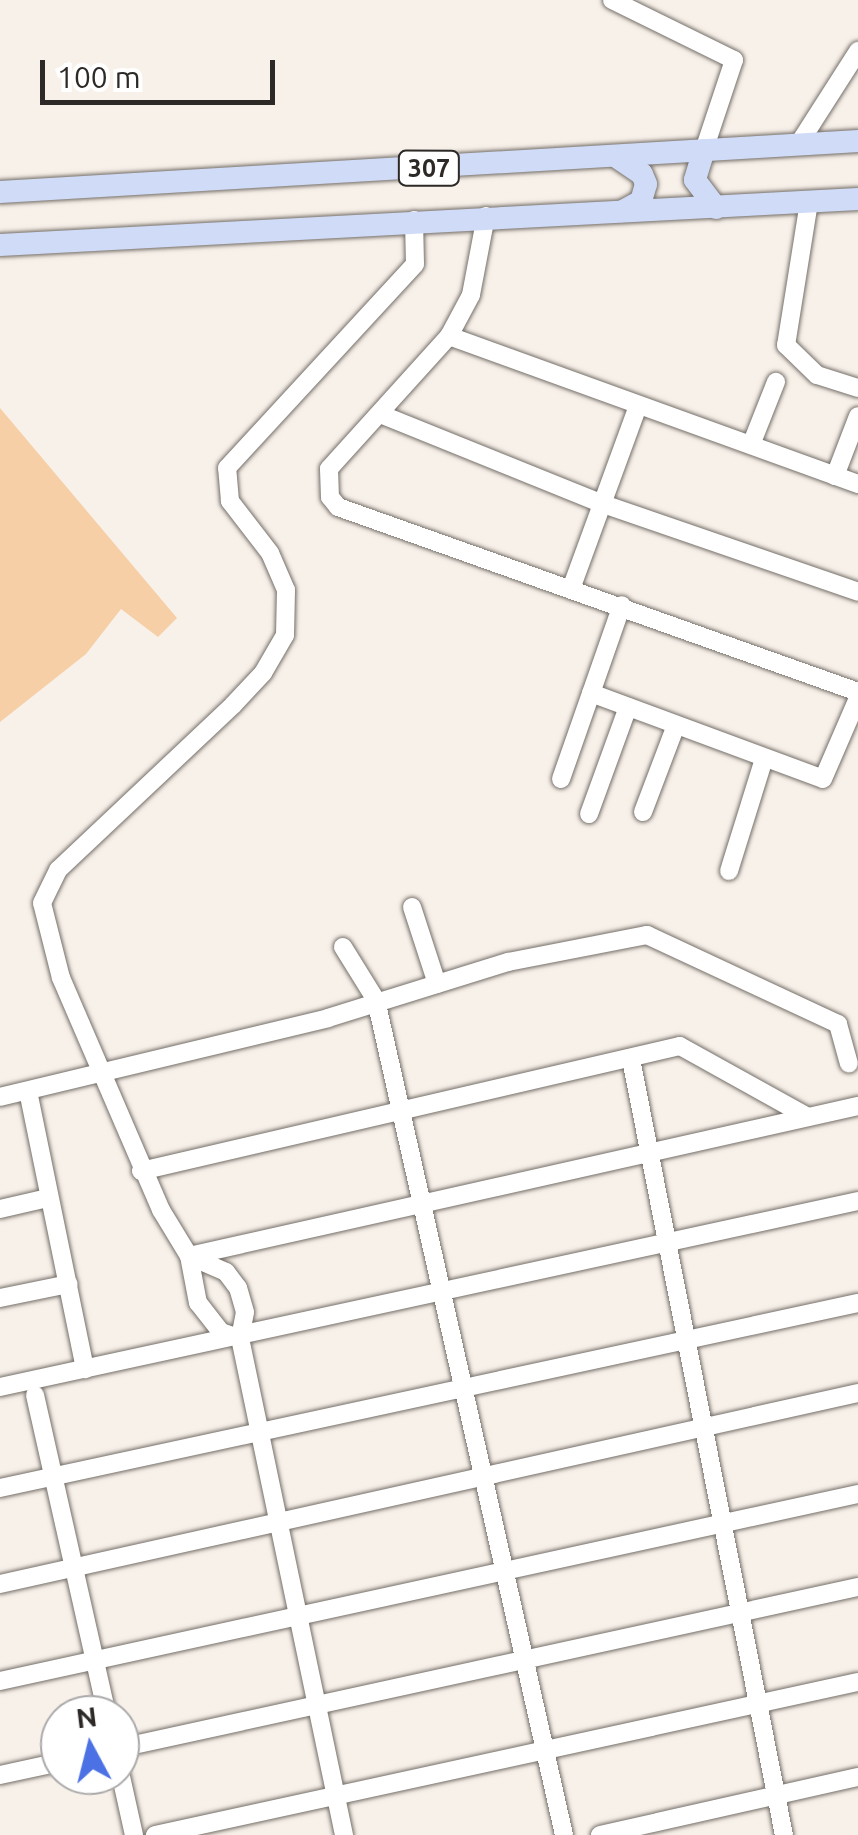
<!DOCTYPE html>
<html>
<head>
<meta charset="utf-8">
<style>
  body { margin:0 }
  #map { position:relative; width:858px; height:1835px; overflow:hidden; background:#f8f1ea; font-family:Ubuntu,sans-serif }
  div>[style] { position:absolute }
  .green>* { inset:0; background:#f6cfa7 }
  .roads { filter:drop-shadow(0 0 2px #746e68) drop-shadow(0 0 2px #746e68) }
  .minor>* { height:18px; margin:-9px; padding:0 9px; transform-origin:9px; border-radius:9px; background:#fff }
  .major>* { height:22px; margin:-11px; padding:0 11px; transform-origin:11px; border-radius:11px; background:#d0dcf7 }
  span { translate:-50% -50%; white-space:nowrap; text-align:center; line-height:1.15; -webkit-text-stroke:9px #fff; paint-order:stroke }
  .shield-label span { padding:2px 8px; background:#fff; border:2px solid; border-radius:8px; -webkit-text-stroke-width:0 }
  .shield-label { font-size:25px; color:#2c2927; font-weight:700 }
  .north { position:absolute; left:40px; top:1695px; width:100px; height:100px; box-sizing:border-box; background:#fff; border:2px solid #aba9a9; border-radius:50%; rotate:353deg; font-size:28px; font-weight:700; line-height:40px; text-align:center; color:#2c2927 }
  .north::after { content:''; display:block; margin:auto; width:35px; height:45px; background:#4b71e4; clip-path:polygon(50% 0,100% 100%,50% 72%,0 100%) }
  .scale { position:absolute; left:40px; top:60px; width:235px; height:45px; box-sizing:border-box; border:5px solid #2c2927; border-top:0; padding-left:12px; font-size:30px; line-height:35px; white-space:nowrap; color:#2c2927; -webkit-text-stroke:8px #fff; paint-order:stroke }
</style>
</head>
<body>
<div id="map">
  <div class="green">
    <div style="clip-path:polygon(0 408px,177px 618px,158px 637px,121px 609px,86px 654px,0 722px)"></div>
  </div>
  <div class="roads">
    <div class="minor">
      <div style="left:612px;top:0;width:136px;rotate:26.2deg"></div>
      <div style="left:734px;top:60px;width:95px;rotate:108.4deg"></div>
      <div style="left:798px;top:145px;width:112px;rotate:-57.4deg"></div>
      <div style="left:809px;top:202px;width:145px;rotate:99.1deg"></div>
      <div style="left:786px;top:345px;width:43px;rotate:44.1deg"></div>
      <div style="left:817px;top:375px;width:43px;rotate:17.6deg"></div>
      <div style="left:486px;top:216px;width:80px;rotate:100.8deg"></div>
      <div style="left:471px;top:295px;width:47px;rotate:118.2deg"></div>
      <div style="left:449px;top:336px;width:179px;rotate:132.1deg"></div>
      <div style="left:329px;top:469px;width:28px;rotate:88deg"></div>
      <div style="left:330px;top:497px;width:13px;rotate:51deg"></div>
      <div style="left:338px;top:507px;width:552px;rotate:19.58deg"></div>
      <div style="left:449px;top:336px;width:435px;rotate:19.9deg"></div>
      <div style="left:380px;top:414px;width:240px;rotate:22deg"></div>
      <div style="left:603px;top:504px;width:270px;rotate:19deg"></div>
      <div style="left:751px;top:445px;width:68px;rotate:-68.4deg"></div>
      <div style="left:835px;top:476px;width:64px;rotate:-69deg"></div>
      <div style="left:571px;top:589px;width:195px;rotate:-69.9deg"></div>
      <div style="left:591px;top:693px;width:247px;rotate:20.3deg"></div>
      <div style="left:823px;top:779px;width:88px;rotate:-66.6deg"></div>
      <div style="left:561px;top:779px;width:184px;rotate:-70.7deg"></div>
      <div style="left:643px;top:812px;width:93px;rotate:-69.2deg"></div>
      <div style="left:589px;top:814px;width:114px;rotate:-70deg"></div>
      <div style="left:729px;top:871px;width:114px;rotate:-72.7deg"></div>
      <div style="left:412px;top:907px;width:81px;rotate:72deg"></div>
      <div style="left:343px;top:947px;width:62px;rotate:58.1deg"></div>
      <div style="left:376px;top:1000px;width:856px;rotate:77.31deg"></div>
      <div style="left:631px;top:1059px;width:791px;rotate:78.85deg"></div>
      <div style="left:28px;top:1091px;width:284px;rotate:78.4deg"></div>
      <div style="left:0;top:1097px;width:337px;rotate:-13.5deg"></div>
      <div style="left:328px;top:1018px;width:189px;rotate:-17.3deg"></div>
      <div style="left:508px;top:962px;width:142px;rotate:-11deg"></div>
      <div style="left:647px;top:935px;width:211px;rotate:25deg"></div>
      <div style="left:838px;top:1024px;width:41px;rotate:74.6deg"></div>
      <div style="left:141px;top:1171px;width:553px;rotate:-13.06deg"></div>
      <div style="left:680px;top:1046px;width:146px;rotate:29deg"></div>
      <div style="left:0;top:1209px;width:49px;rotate:-12.9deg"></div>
      <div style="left:0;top:1298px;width:70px;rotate:-11.5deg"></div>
      <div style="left:239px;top:1338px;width:19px;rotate:-162deg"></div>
      <div style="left:221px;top:1332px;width:37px;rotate:-128deg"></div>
      <div style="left:198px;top:1303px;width:48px;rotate:-100.8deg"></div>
      <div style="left:189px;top:1256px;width:686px;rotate:-12.64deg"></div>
      <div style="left:0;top:1387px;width:878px;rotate:-12.23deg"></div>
      <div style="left:35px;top:1395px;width:328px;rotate:77.3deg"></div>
      <div style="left:0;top:1488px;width:878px;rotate:-12.17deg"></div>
      <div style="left:0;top:1584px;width:879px;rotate:-12.55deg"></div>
      <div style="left:0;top:1681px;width:878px;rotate:-12.3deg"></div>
      <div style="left:120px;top:1748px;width:755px;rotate:-12.31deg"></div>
      <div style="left:120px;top:1772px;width:65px;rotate:77.5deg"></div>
      <div style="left:0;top:1775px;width:61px;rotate:-12.2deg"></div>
      <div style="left:155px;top:1835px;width:719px;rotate:-12.28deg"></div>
      <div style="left:344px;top:1835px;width:508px;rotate:-101.82deg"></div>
      <div style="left:240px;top:1338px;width:26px;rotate:-79deg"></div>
      <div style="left:245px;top:1312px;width:25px;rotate:-106deg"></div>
      <div style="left:238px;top:1288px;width:20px;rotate:-127deg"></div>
      <div style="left:226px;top:1272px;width:40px;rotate:-156.6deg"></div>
      <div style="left:189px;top:1256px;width:54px;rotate:-121.3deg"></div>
      <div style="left:161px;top:1210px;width:253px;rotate:-113.3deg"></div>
      <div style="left:61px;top:978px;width:77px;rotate:-104.2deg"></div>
      <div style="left:42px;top:903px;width:37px;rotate:-64deg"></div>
      <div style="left:58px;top:870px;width:241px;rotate:-43.3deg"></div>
      <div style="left:233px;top:705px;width:44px;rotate:-46.8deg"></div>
      <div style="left:263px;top:673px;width:44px;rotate:-59.9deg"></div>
      <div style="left:285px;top:635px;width:45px;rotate:-88.7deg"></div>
      <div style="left:286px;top:590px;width:40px;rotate:-113.4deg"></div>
      <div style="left:270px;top:553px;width:66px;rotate:-127.6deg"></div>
      <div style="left:230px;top:501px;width:33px;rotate:-95deg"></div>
      <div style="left:227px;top:468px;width:277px;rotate:-47.3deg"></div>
      <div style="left:415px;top:264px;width:44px;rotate:-91.3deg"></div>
      <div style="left:600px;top:1835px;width:264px;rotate:-12.7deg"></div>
    </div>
    <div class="major">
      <div style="left:704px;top:150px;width:31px;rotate:107deg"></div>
      <div style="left:695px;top:180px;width:35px;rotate:53deg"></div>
      <div style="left:615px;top:156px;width:32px;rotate:34deg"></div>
      <div style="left:642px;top:174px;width:11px;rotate:68deg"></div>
      <div style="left:646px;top:184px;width:18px;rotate:106deg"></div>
      <div style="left:641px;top:201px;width:21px;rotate:151deg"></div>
      <div style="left:0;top:192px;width:860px;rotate:-3.4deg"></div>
      <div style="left:0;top:245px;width:859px;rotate:-3.07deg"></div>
    </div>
  </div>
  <div class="shield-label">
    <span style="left:429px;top:168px">307</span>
  </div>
  <div class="north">N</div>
  <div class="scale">100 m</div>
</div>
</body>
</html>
